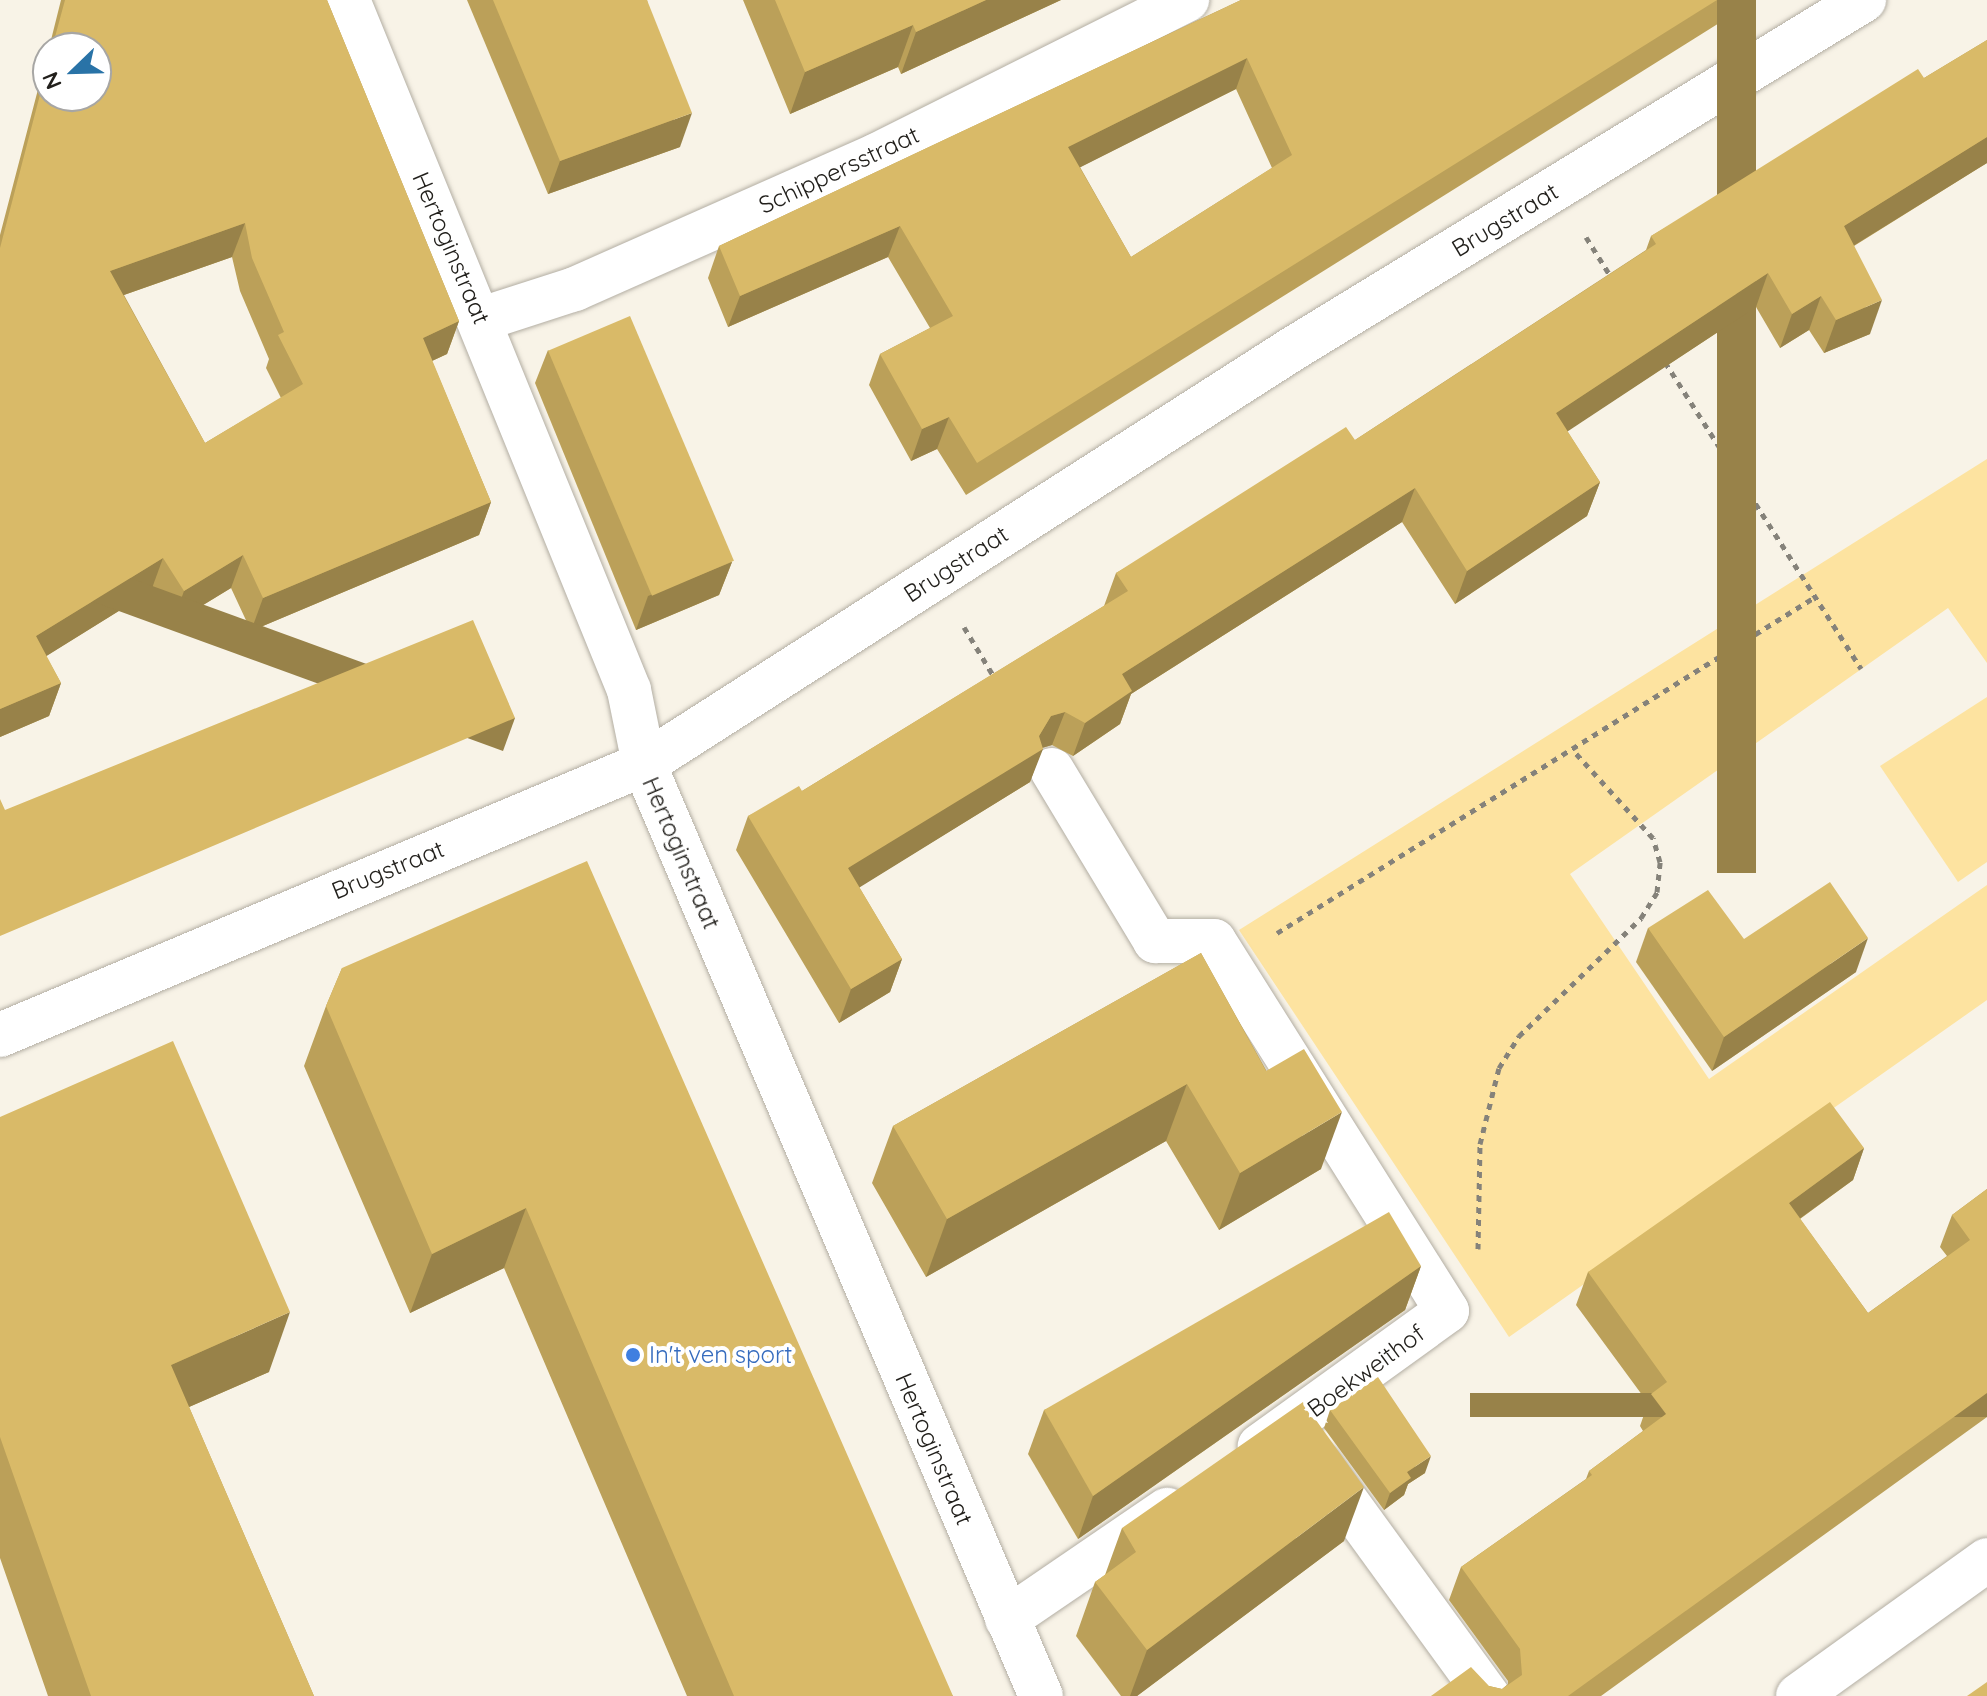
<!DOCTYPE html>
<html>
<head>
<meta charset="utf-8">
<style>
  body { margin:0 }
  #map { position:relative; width:1987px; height:1696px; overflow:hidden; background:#f8f3e7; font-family:Quicksand,sans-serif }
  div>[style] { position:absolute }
  .green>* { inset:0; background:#fde3a0 }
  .path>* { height:5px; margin-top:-2.5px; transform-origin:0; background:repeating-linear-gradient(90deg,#85827a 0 6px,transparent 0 12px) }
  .roads { filter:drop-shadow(0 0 2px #b3aea3) drop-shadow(0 0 2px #b3aea3) }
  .street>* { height:44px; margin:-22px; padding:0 22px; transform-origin:22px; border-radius:22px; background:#fff }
  .wall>* { inset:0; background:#bba059 }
  .shaded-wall>* { inset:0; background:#988249; transform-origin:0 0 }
  .building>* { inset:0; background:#d9ba68; transform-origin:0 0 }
  .dots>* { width:22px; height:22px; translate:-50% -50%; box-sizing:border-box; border:4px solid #fff; border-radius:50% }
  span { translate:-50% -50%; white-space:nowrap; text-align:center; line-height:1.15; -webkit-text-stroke:8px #fff; paint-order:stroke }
  .street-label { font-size:24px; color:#22201c }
  .shop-label { font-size:24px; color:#366cbe }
  .left { translate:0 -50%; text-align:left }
  .north { position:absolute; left:32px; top:32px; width:80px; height:80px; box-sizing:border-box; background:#fff; border:2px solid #a7a6a4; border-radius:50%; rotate:247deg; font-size:22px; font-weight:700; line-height:32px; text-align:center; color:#22201c }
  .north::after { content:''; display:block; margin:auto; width:28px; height:36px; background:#2973a7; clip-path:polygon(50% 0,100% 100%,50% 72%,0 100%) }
</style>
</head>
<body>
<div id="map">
  <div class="green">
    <div style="clip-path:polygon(1987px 459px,1987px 663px,1948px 608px,1570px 874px,1709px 1079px,1987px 885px,1987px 1000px,1509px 1337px,1239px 930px)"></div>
    <div style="clip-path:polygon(1987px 697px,1987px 862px,1958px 882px,1880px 766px)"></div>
  </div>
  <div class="path">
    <div style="left:1586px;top:237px;width:51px;rotate:57.9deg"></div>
    <div style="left:1665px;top:362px;width:364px;rotate:57.4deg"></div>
    <div style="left:964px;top:627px;width:62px;rotate:58.9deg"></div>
    <div style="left:1277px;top:933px;width:634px;rotate:-31.99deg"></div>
    <div style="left:1478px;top:1249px;width:105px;rotate:-88.9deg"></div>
    <div style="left:1480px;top:1144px;width:78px;rotate:-76deg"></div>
    <div style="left:1499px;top:1068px;width:38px;rotate:-58deg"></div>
    <div style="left:1519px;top:1036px;width:170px;rotate:-44deg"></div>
    <div style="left:1641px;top:918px;width:31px;rotate:-58deg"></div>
    <div style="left:1657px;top:892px;width:30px;rotate:-84deg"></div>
    <div style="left:1660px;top:862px;width:25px;rotate:-106deg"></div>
    <div style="left:1653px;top:838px;width:120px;rotate:-132.3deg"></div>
  </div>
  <div class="roads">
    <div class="street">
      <div style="left:348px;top:0;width:745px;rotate:67.84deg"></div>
      <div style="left:629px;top:690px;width:76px;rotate:78.5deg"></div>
      <div style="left:644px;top:764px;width:1013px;rotate:66.93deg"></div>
      <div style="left:482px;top:319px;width:98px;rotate:-17.9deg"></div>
      <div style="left:575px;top:289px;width:330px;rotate:-23.9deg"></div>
      <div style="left:877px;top:155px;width:347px;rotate:-26.6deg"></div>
      <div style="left:1052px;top:770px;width:200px;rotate:58.9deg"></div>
      <div style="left:1155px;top:941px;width:59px"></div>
      <div style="left:1214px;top:941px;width:437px;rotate:57.8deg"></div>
      <div style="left:1447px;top:1311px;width:231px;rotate:144.2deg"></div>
      <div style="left:0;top:1035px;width:699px;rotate:-22.82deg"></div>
      <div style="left:644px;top:764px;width:772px;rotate:-32.62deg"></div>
      <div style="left:1294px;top:348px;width:668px;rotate:-31.41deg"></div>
      <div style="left:1320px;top:1465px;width:286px;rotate:54deg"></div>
      <div style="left:1007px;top:1619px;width:194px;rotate:-34.3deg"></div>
      <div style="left:1798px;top:1696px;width:233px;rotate:-35.7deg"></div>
    </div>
  </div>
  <div class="wall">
    <div style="clip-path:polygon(evenodd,61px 0,327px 0,459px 321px,447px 354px,432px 361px,491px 502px,479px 535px,251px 631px,231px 588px,172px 624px,151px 591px,46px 656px,61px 683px,49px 716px,0 737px,0 235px,48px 51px,48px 96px,96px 48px,49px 48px,61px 0,232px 257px,240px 291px,269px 359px,266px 368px,281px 398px,205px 443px,124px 295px,232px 257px)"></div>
    <div style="clip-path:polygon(467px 0,647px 0,680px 147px,548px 194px)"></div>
    <div style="clip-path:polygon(743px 0,1061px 0,901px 74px,898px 67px,790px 114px)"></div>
    <div style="clip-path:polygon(evenodd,1241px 0,1756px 0,966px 495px,937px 449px,911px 461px,869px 385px,880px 354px,930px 328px,888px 257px,728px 327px,708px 278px,719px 246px,1241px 0,1236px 89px,1272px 168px,1131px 257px,1080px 167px,1236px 89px)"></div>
    <div style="clip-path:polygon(1987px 40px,1987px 163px,1854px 246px,1870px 334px,1824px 353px,1809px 330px,1780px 348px,1756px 307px,1567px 431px,1600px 482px,1587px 516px,1455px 604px,1402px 522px,1131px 694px,1120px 724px,1073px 756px,1052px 745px,1042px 748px,1030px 782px,859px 887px,902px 959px,890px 992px,839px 1023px,736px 850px,748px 816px,802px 791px,1104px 606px,1116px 573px,1355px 440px,1646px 250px,1651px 236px,1924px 78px)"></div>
    <div style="clip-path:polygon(548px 350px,732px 562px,719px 595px,636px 630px,535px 383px)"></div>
    <div style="clip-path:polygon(1648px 928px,1744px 939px,1856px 972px,1712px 1071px,1636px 962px)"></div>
    <div style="clip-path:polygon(1201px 953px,1321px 1169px,1219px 1230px,1166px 1141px,926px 1277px,872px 1183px,893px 1126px)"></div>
    <div style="clip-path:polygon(342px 968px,953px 1696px,687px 1696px,504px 1268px,410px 1313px,304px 1066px,326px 1006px)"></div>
    <div style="clip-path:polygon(0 1117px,269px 1372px,189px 1407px,314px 1696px,48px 1696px,0 1558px)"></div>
    <div style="clip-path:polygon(1864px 1148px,1853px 1180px,1800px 1219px,1868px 1313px,1947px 1256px,1940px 1247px,1952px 1215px,1987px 1189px,1987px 1417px,1601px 1696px,1431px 1696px,1489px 1686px,1502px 1689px,1508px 1684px,1508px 1681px,1449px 1600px,1461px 1567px,1586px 1479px,1589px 1471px,1643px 1431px,1640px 1426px,1648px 1403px,1576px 1305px,1588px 1272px)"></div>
    <div style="clip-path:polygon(1421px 1266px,1405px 1310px,1078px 1539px,1028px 1454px,1044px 1410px)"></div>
    <div style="clip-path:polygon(1330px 1410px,1425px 1473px,1408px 1484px,1404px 1495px,1384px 1510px,1324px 1428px)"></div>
    <div style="clip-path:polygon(1122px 1528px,1344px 1541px,1137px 1696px,1121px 1696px,1076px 1636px,1095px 1582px,1105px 1575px)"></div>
  </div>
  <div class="shaded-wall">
    <div style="clip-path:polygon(986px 0,1061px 0,901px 74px,916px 32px)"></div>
    <div style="left:1717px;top:0;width:39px;height:873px"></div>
    <div style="clip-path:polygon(913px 25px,898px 67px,790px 114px,805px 72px)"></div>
    <div style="clip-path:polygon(1247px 58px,1236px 89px,1057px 179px,1068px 147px)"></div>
    <div style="clip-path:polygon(692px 113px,680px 147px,548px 194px,560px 161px)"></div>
    <div style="clip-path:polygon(1987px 137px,1987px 163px,1832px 259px,1844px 226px)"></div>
    <div style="clip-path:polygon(245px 223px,232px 257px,98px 304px,110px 271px)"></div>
    <div style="clip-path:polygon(900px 226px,888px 257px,728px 327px,740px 296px)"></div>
    <div style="clip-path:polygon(1768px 273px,1756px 307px,1544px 447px,1556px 413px)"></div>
    <div style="clip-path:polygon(1821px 296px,1809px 330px,1780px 348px,1792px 314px)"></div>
    <div style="clip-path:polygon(1882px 300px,1870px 334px,1824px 353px,1836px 320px)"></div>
    <div style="clip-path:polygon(459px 321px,447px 354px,410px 371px,423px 338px)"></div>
    <div style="clip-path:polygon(949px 417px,937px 449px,911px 461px,922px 429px)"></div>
    <div style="clip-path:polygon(1600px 482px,1587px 516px,1455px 604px,1467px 571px)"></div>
    <div style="clip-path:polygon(1415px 488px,1402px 522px,1131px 694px,1120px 724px,1073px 756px,1085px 723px,1122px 674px)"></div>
    <div style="clip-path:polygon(491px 502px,479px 535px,251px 631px,263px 598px)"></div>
    <div style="clip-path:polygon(243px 555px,231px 588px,172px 624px,184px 591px)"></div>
    <div style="clip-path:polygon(163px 558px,151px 591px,24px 670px,36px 636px)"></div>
    <div style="clip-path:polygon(732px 562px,719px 595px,636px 630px,648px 596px)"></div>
    <div style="clip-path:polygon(61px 683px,49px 716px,0 737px,0 709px)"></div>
    <div style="clip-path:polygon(1065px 712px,1052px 745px,1038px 749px,1043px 749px,1030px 782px,836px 902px,848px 868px,1039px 736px,1051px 716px)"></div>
    <div style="left:515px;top:718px;width:35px;height:559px;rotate:110deg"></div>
    <div style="clip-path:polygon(1868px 938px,1856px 972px,1712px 1071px,1724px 1037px)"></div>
    <div style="clip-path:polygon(902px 959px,890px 992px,839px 1023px,851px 989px)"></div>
    <div style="clip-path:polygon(1187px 1084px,1166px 1141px,926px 1277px,947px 1219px)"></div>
    <div style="clip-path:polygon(1342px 1112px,1321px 1169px,1219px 1230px,1240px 1173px)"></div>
    <div style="clip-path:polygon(1864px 1148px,1853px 1180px,1777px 1235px,1789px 1203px)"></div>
    <div style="clip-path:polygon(526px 1208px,504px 1268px,410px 1313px,432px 1254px)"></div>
    <div style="clip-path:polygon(1421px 1266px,1405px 1310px,1078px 1539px,1093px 1496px)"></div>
    <div style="clip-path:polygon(290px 1312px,269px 1372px,150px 1424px,171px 1365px)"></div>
    <div style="left:1987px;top:1393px;width:24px;height:517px;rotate:90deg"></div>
    <div style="clip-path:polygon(1431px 1456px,1425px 1473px,1408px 1484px,1404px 1495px,1384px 1510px,1390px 1493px,1407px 1472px)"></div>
    <div style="clip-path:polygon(1364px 1487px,1344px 1541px,1137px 1696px,1130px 1696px,1147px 1650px)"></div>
  </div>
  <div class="building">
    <div style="clip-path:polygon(evenodd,65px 0,327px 0,459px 321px,423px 338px,491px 502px,263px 598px,243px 555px,184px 591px,163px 558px,36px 636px,61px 683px,0 709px,0 248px,48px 64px,48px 96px,96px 96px,96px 48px,52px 48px,65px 0,245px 223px,252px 258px,284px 332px,278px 335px,303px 384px,205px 443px,110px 271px,245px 223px)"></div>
    <div style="clip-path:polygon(493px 0,647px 0,692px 113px,560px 161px)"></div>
    <div style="clip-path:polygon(775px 0,986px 0,916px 32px,913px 25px,805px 72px)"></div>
    <div style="clip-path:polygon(evenodd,1241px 0,1717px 0,977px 463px,949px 417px,922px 429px,880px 354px,953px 316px,900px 226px,740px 296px,719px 246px,1241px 0,1247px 58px,1292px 155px,1131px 257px,1068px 147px,1247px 58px)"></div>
    <div style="clip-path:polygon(1987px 40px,1987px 137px,1844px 226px,1882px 300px,1836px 320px,1821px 296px,1792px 314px,1768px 273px,1556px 413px,1600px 482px,1467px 571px,1415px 488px,1122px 674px,1132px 691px,1085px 723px,1065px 712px,1051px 716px,1039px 736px,1043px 749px,848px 868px,902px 959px,851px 989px,748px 816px,799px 786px,802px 791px,1128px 591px,1116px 573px,1346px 427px,1355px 440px,1656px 244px,1651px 236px,1918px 69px,1924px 78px)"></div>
    <div style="left:630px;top:316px;width:266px;height:89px;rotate:67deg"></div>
    <div style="clip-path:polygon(473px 620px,515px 718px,0 936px,0 799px,5px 810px)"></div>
    <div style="clip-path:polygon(587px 861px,953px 1696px,734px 1696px,526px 1208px,432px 1254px,326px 1006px,342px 968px)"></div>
    <div style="clip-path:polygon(1830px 882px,1868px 938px,1724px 1037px,1648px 928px,1708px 890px,1744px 939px)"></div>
    <div style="clip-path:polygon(1201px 953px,1266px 1071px,1304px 1049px,1342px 1112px,1240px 1173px,1187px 1084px,947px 1219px,893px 1126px)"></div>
    <div style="clip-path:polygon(173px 1041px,290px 1312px,171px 1365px,314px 1696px,91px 1696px,0 1437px,0 1117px)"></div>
    <div style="clip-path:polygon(1830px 1102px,1864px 1148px,1789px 1203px,1868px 1313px,1970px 1240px,1952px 1215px,1987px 1189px,1987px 1393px,1568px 1696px,1431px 1696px,1471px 1667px,1489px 1686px,1502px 1689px,1522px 1675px,1520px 1649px,1461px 1567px,1592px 1475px,1589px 1471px,1666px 1414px,1651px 1394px,1667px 1382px,1588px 1272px)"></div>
    <div style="clip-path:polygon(1389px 1212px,1421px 1266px,1093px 1496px,1044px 1410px)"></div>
    <div style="clip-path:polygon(1378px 1377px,1431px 1456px,1407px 1472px,1411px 1478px,1390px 1493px,1330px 1410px)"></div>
    <div style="clip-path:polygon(1303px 1402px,1364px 1487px,1147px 1650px,1095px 1582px,1136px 1552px,1122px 1528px)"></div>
    <div style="clip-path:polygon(1987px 1682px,1987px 1696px,1967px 1696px)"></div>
  </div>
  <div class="dots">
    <div style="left:633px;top:1355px;background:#3f7fe0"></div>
  </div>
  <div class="street-label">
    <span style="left:839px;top:170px;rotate:-25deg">Schippersstraat</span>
    <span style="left:1505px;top:220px;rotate:-31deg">Brugstraat</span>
    <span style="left:451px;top:248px;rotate:67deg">Hertoginstraat</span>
    <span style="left:956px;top:564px;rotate:-33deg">Brugstraat</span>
    <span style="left:681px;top:853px;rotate:67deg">Hertoginstraat</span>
    <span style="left:388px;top:870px;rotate:-22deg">Brugstraat</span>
    <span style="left:1366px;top:1371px;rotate:-36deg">Boekweithof</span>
    <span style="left:934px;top:1449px;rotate:67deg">Hertoginstraat</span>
  </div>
  <div class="shop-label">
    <span class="left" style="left:649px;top:1355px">In't ven sport</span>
  </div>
  <div class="north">N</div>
</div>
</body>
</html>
